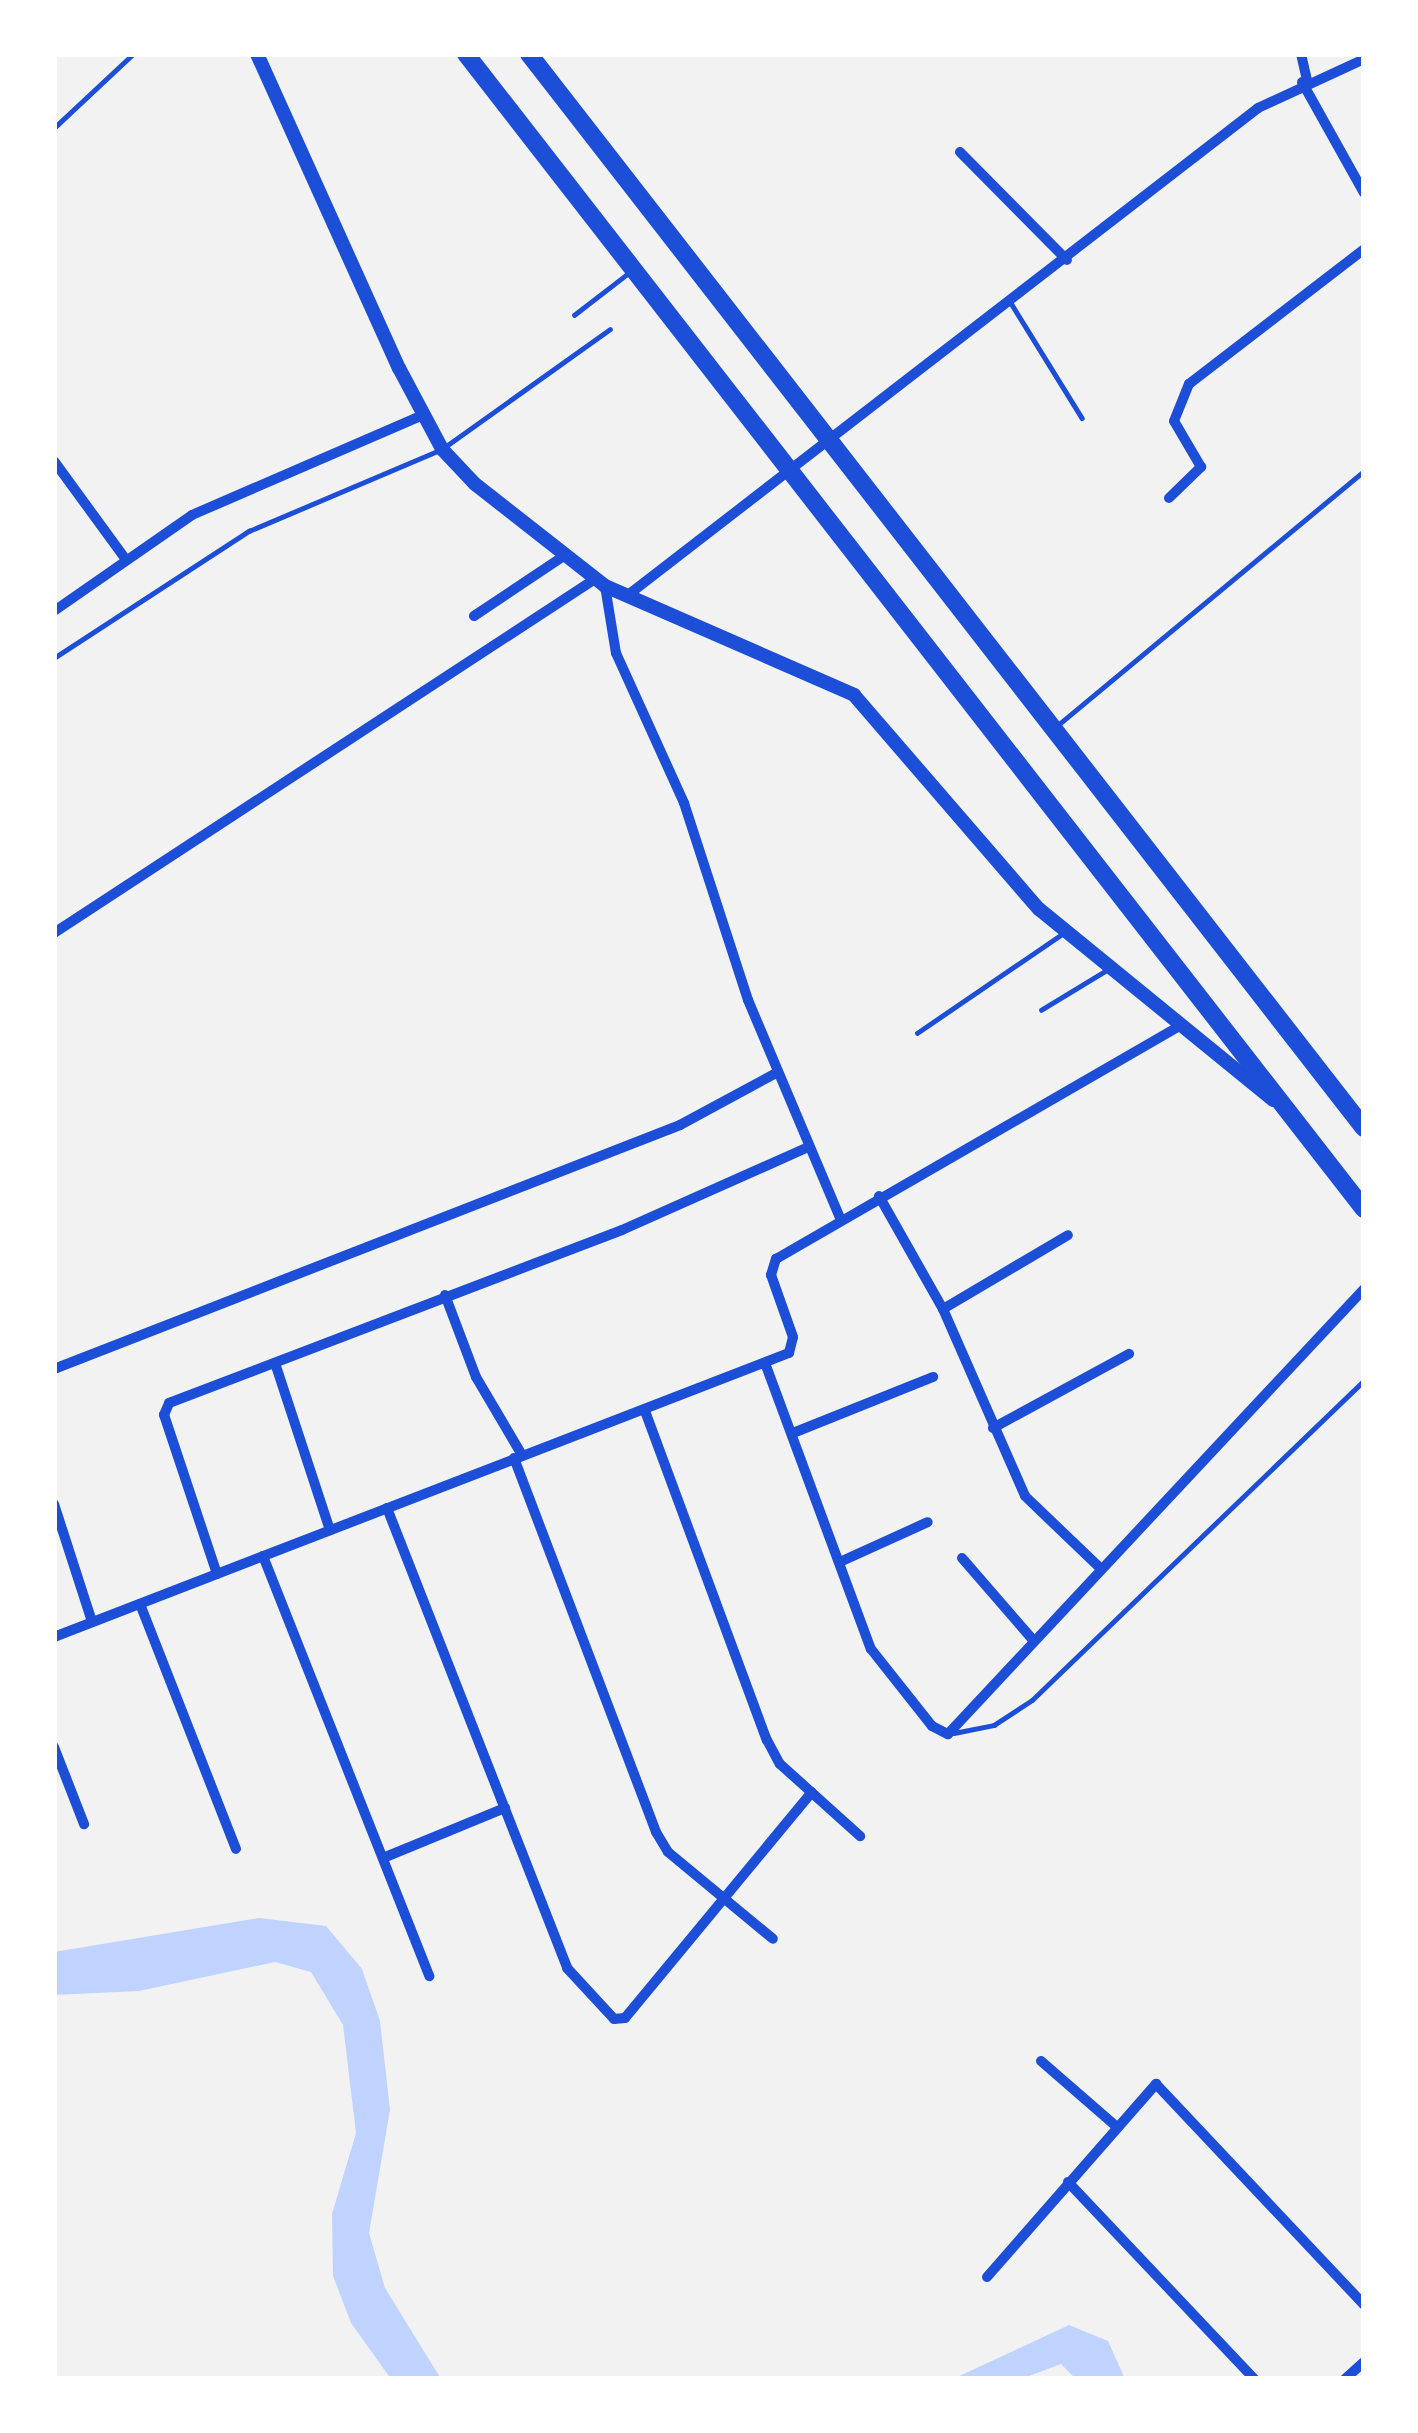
<!DOCTYPE html>
<html>
<head>
<meta charset="utf-8">
<style>
  body { margin:0 }
  #map { position:relative; width:1418px; height:2433px; overflow:hidden; background:#f2f2f2; font-family:"Open Sans",sans-serif }
  div>[style] { position:absolute }
  .water>* { inset:0; background:#bfd3fe }
  .service>* { height:4.5px; margin:-2.25px; padding:0 2.25px; transform-origin:2.25px; border-radius:2.25px; background:#1d4ed8 }
  .minor>* { height:10px; margin:-5px; padding:0 5px; transform-origin:5px; border-radius:5px; background:#1d4ed8 }
  .tertiary>* { height:14px; margin:-7px; padding:0 7px; transform-origin:7px; border-radius:7px; background:#1d4ed8 }
  .trunk>* { height:18px; margin:-9px; padding:0 9px; transform-origin:9px; border-radius:9px; background:#1d4ed8 }
  span { translate:-50% -50%; white-space:nowrap; text-align:center; line-height:1.15; -webkit-text-stroke:9px #fff; paint-order:stroke }
  .frame { position:absolute; inset:0; border:57px solid #fff; pointer-events:none }
</style>
</head>
<body>
<div id="map">
  <div class="water">
    <div style="clip-path:polygon(259px 1918px,326px 1926px,362px 1969px,380px 2021px,390px 2110px,369px 2233px,385px 2288px,441px 2379px,391px 2379px,351px 2323px,333px 2276px,332px 2214px,356px 2133px,343px 2025px,311px 1972px,275px 1962px,139px 1991px,54px 1995px,54px 1952px)"></div>
    <div style="clip-path:polygon(1069px 2325px,1108px 2341px,1125px 2379px,1076px 2379px,1061px 2364px,1021px 2379px,953px 2379px)"></div>
  </div>
  <div class="service">
    <div style="left:54px;top:128px;width:108px;rotate:-43.1deg"></div>
    <div style="left:1011px;top:303px;width:135px;rotate:58.3deg"></div>
    <div style="left:574px;top:315px;width:66px;rotate:-37.6deg"></div>
    <div style="left:54px;top:658px;width:233px;rotate:-33.1deg"></div>
    <div style="left:249px;top:531px;width:210px;rotate:-23deg"></div>
    <div style="left:442px;top:449px;width:206px;rotate:-35.5deg"></div>
    <div style="left:1058px;top:725px;width:398px;rotate:-39.7deg"></div>
    <div style="left:1041px;top:1010px;width:81px;rotate:-31.3deg"></div>
    <div style="left:917px;top:1033px;width:179px;rotate:-34.3deg"></div>
    <div style="left:954px;top:1733px;width:41px;rotate:-11.3deg"></div>
    <div style="left:994px;top:1725px;width:45px;rotate:-33.3deg"></div>
    <div style="left:1032px;top:1700px;width:461px;rotate:-43.9deg"></div>
  </div>
  <div class="minor">
    <div style="left:1301px;top:54px;width:26px;rotate:77deg"></div>
    <div style="left:1302px;top:82px;width:127px;rotate:60.8deg"></div>
    <div style="left:960px;top:152px;width:152px;rotate:45.3deg"></div>
    <div style="left:54px;top:461px;width:119px;rotate:53.9deg"></div>
    <div style="left:1169px;top:498px;width:45px;rotate:-44.1deg"></div>
    <div style="left:1201px;top:467px;width:53px;rotate:-120.4deg"></div>
    <div style="left:1174px;top:421px;width:40px;rotate:-68deg"></div>
    <div style="left:1189px;top:384px;width:221px;rotate:-37.6deg"></div>
    <div style="left:605px;top:586px;width:68px;rotate:80.7deg"></div>
    <div style="left:616px;top:653px;width:165px;rotate:65.6deg"></div>
    <div style="left:684px;top:803px;width:207px;rotate:72deg"></div>
    <div style="left:748px;top:1000px;width:237px;rotate:67.1deg"></div>
    <div style="left:628px;top:595px;width:796px;rotate:-37.7deg"></div>
    <div style="left:1258px;top:108px;width:117px;rotate:-24.8deg"></div>
    <div style="left:54px;top:611px;width:168px;rotate:-34.8deg"></div>
    <div style="left:192px;top:515px;width:252px;rotate:-23.4deg"></div>
    <div style="left:474px;top:616px;width:106px;rotate:-33.8deg"></div>
    <div style="left:54px;top:933px;width:647px;rotate:-33.2deg"></div>
    <div style="left:879px;top:1196px;width:130px;rotate:60.5deg"></div>
    <div style="left:943px;top:1309px;width:204px;rotate:66.3deg"></div>
    <div style="left:1025px;top:1496px;width:101px;rotate:43.8deg"></div>
    <div style="left:445px;top:1295px;width:88px;rotate:69.3deg"></div>
    <div style="left:476px;top:1377px;width:91px;rotate:59.5deg"></div>
    <div style="left:943px;top:1309px;width:145px;rotate:-30.6deg"></div>
    <div style="left:275px;top:1363px;width:176px;rotate:71.8deg"></div>
    <div style="left:765px;top:1363px;width:305px;rotate:69.7deg"></div>
    <div style="left:871px;top:1649px;width:98px;rotate:51.6deg"></div>
    <div style="left:932px;top:1726px;width:18px;rotate:27deg"></div>
    <div style="left:948px;top:1734px;width:609px;rotate:-46.93deg"></div>
    <div style="left:54px;top:1369px;width:672px;rotate:-21.29deg"></div>
    <div style="left:680px;top:1125px;width:109px;rotate:-28.4deg"></div>
    <div style="left:645px;top:1411px;width:351px;rotate:69.7deg"></div>
    <div style="left:767px;top:1740px;width:27px;rotate:62deg"></div>
    <div style="left:780px;top:1764px;width:108px;rotate:42deg"></div>
    <div style="left:993px;top:1428px;width:155px;rotate:-28.6deg"></div>
    <div style="left:793px;top:1433px;width:151px;rotate:-21.8deg"></div>
    <div style="left:514px;top:1458px;width:400px;rotate:69.2deg"></div>
    <div style="left:656px;top:1832px;width:23px;rotate:59deg"></div>
    <div style="left:668px;top:1852px;width:136px;rotate:39.6deg"></div>
    <div style="left:54px;top:1504px;width:124px;rotate:72.1deg"></div>
    <div style="left:387px;top:1508px;width:494px;rotate:68.6deg"></div>
    <div style="left:567px;top:1968px;width:69px;rotate:47.3deg"></div>
    <div style="left:614px;top:2019px;width:11px;rotate:-5deg"></div>
    <div style="left:625px;top:2018px;width:293px;rotate:-50.4deg"></div>
    <div style="left:263px;top:1556px;width:452px;rotate:68.4deg"></div>
    <div style="left:962px;top:1558px;width:110px;rotate:49.1deg"></div>
    <div style="left:842px;top:1561px;width:94px;rotate:-24.4deg"></div>
    <div style="left:217px;top:1574px;width:168px;rotate:-108.4deg"></div>
    <div style="left:164px;top:1415px;width:13px;rotate:-67deg"></div>
    <div style="left:169px;top:1403px;width:485px;rotate:-20.9deg"></div>
    <div style="left:622px;top:1230px;width:204px;rotate:-24deg"></div>
    <div style="left:140px;top:1604px;width:263px;rotate:68.6deg"></div>
    <div style="left:54px;top:1637px;width:788px;rotate:-21.13deg"></div>
    <div style="left:789px;top:1353px;width:16px;rotate:-76deg"></div>
    <div style="left:793px;top:1337px;width:66px;rotate:-109.5deg"></div>
    <div style="left:771px;top:1275px;width:17px;rotate:-73deg"></div>
    <div style="left:776px;top:1259px;width:466px;rotate:-30deg"></div>
    <div style="left:54px;top:1747px;width:83px;rotate:68.7deg"></div>
    <div style="left:383px;top:1858px;width:132px;rotate:-22.3deg"></div>
    <div style="left:1041px;top:2061px;width:101px;rotate:41deg"></div>
    <div style="left:1068px;top:2182px;width:271px;rotate:46.6deg"></div>
    <div style="left:987px;top:2277px;width:257px;rotate:-48.8deg"></div>
    <div style="left:1156px;top:2084px;width:303px;rotate:46.7deg"></div>
    <div style="left:1345px;top:2379px;width:25px;rotate:-42deg"></div>
  </div>
  <div class="tertiary">
    <div style="left:257px;top:54px;width:345px;rotate:65.7deg"></div>
    <div style="left:399px;top:368px;width:92px;rotate:62deg"></div>
    <div style="left:442px;top:449px;width:48px;rotate:46.7deg"></div>
    <div style="left:475px;top:484px;width:165px;rotate:38.1deg"></div>
    <div style="left:605px;top:586px;width:272px;rotate:23.6deg"></div>
    <div style="left:854px;top:695px;width:283px;rotate:49.2deg"></div>
    <div style="left:1039px;top:909px;width:302px;rotate:39.2deg"></div>
  </div>
  <div class="trunk">
    <div style="left:466px;top:54px;width:1463px;rotate:52.14deg"></div>
    <div style="left:529px;top:54px;width:1360px;rotate:52.14deg"></div>
  </div>
  <div class="frame"></div>
</div>
</body>
</html>
